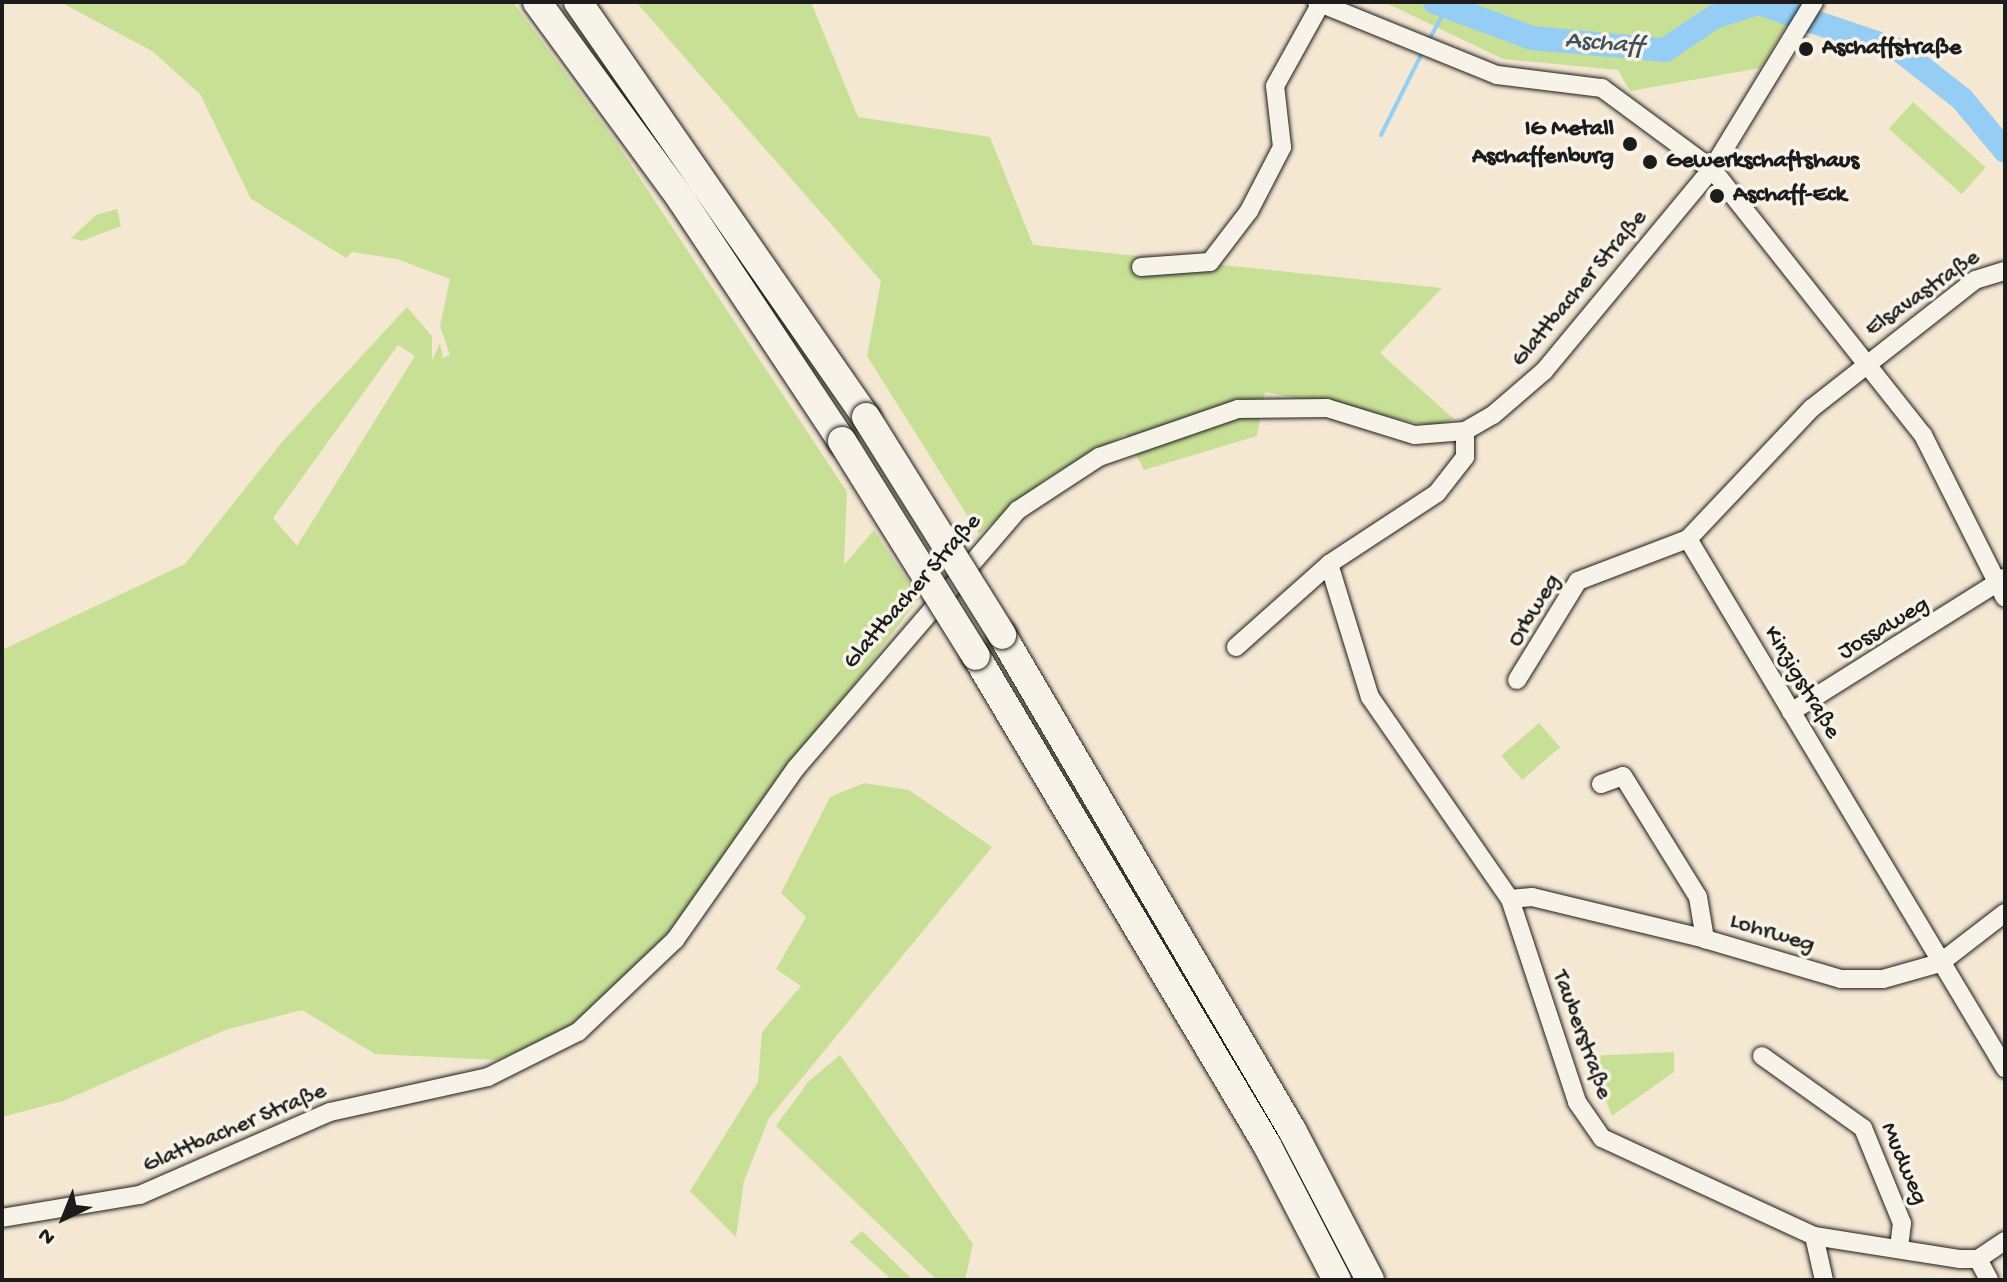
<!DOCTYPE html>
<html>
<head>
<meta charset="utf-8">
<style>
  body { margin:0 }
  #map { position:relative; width:2007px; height:1282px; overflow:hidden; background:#f5e8d3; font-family:"Gochi Hand",sans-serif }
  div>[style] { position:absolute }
  .green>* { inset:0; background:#c8e096; transform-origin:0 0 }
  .stream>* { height:4px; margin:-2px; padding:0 2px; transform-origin:2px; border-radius:2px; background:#95cdf4 }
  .river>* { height:24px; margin:-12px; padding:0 12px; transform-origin:12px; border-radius:12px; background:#95cdf4 }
  .roads { filter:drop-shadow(0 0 2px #1c1c1c) drop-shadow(0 0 2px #1c1c1c) }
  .minor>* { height:18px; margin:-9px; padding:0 9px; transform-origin:9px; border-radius:9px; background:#f7f3e8 }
  .highway>* { height:28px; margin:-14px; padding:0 14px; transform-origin:14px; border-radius:14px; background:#f7f3e8 }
  .bridges { filter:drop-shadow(0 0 2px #1c1c1c) drop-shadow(0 0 2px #1c1c1c) }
  .highway-bridge>* { height:28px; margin:-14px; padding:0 14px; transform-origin:14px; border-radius:14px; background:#f7f3e8 }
  .dots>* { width:22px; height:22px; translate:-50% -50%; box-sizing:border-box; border:4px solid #f7f3e8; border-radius:50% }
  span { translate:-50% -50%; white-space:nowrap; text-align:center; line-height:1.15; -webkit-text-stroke:7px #f7f3e8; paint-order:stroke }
  .poi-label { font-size:24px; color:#1c1c1c; font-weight:700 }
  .left { translate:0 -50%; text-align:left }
  .right { translate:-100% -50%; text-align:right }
  .street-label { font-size:24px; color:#1c1c1c }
  .water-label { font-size:26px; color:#40515d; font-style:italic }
  .frame { position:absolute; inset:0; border:4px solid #1c1c1c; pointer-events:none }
  .north { position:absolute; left:24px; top:1178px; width:80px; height:80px; -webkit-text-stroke:6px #f7f3e8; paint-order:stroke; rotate:223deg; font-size:22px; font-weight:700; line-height:32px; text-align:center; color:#1c1c1c }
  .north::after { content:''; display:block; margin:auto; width:28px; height:36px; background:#1c1c1c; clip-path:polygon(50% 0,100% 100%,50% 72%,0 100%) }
</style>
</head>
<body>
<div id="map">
  <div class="green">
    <div style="clip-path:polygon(evenodd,60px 2px,513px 2px,616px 142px,847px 492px,844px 565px,874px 530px,919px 598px,624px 991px,565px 1030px,497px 1060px,375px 1054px,302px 1010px,225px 1030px,63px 1101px,2px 1117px,2px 650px,185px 564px,282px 442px,407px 307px,432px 336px,432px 360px,440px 343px,443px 358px,450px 355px,440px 326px,450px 279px,397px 259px,352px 252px,346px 258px,251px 199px,200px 94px,152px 51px,60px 2px,398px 345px,415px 356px,297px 546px,273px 518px,398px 345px)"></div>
    <div style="clip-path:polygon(636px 2px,811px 2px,858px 117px,990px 137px,1033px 245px,1442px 288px,1380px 353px,1454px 419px,1433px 426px,1265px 392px,1257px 436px,1144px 470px,1126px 434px,1048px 477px,979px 534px,867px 356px,881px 281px)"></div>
    <div style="clip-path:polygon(1384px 2px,1792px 2px,1800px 4px,1760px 68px,1630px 91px,1618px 70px,1503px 59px)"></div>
    <div style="left:1913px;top:102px;width:98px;height:36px;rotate:42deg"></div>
    <div style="clip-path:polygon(117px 209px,121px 226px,82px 241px,71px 238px,96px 215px)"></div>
    <div style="left:1539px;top:723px;width:32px;height:50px;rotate:49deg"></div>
    <div style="clip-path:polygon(864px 783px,909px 790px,992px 847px,769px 1118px,744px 1181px,736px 1237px,690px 1191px,758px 1082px,762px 1032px,801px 986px,776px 969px,806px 917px,781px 893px,830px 797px)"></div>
    <div style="clip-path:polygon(1674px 1052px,1674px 1072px,1612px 1116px,1588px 1056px)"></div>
    <div style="clip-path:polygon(840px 1055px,973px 1244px,965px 1280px,937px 1280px,776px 1126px,808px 1082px)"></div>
    <div style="clip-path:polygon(862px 1231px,913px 1280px,892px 1280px,850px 1242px)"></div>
  </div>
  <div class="stream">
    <div style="left:1429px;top:40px;width:38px;rotate:-62deg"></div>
    <div style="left:1381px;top:135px;width:94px;rotate:-63.4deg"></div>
  </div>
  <div class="river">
    <div style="left:1435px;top:2px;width:103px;rotate:20.4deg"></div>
    <div style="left:1532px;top:38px;width:134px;rotate:5.2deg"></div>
    <div style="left:1665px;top:50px;width:59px;rotate:-34deg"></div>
    <div style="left:1714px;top:17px;width:46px;rotate:-17.7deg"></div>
    <div style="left:1758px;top:3px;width:151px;rotate:18.6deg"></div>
    <div style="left:1901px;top:51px;width:78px;rotate:38.2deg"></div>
    <div style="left:1962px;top:99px;width:67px;rotate:50.4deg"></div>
  </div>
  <div class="roads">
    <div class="minor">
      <div style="left:1317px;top:2px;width:194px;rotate:22.1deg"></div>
      <div style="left:1497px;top:75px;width:106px;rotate:7.1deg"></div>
      <div style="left:1602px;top:88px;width:137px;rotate:36.4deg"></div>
      <div style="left:1712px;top:169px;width:340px;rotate:51.6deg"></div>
      <div style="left:1923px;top:435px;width:182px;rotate:63.3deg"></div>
      <div style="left:1141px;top:267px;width:69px;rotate:-4.1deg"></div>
      <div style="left:1210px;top:262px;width:64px;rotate:-52.6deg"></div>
      <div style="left:1249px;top:211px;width:72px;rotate:-62.7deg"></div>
      <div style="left:1282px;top:147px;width:61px;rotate:-96.5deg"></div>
      <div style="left:1275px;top:86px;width:95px;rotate:-61deg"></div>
      <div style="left:1688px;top:539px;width:617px;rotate:59.07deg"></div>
      <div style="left:1329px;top:564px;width:129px;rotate:-33.3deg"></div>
      <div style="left:1437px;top:493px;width:46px;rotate:-52.1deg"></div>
      <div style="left:1465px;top:457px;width:26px;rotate:-90deg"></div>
      <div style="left:1236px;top:647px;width:125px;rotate:-41.7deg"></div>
      <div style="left:1329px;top:564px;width:139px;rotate:72.9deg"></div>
      <div style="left:1370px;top:697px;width:246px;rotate:55.3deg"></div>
      <div style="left:1510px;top:899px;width:214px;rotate:71.7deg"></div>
      <div style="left:1577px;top:1102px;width:44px;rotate:55.2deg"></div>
      <div style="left:1602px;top:1138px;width:234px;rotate:24.8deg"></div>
      <div style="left:1814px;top:1236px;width:148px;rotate:9deg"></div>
      <div style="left:1960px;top:1259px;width:18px"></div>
      <div style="left:1978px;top:1259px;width:32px;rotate:-34deg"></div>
      <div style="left:1517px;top:680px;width:116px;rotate:-58.4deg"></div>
      <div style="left:1578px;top:581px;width:118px;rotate:-20.9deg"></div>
      <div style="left:1688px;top:539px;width:180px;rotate:-46.6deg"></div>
      <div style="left:1812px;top:408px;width:207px;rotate:-38.1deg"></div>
      <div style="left:1975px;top:280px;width:31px;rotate:-17deg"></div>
      <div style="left:1791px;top:712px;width:252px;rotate:-32.1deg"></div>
      <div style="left:1601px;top:784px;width:23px;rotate:-20deg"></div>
      <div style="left:1623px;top:776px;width:142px;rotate:58.2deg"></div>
      <div style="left:1698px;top:897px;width:43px;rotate:80.5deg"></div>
      <div style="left:1510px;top:899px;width:22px;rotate:-5deg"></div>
      <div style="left:1532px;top:897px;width:178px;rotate:13.6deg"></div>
      <div style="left:1705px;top:939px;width:142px;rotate:16.4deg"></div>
      <div style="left:1841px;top:979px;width:42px"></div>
      <div style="left:1883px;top:979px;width:59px;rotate:-15.7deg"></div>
      <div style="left:1940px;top:963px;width:82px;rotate:-37.6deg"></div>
      <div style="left:1762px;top:1056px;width:124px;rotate:35.5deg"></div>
      <div style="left:1863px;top:1128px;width:103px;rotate:67.7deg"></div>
      <div style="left:1902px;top:1223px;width:25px;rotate:97deg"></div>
      <div style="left:2px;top:1218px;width:140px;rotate:-9.5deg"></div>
      <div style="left:140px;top:1195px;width:207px;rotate:-23.6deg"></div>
      <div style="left:330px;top:1112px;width:162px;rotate:-12.5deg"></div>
      <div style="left:488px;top:1077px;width:101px;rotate:-26.6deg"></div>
      <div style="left:578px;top:1032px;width:134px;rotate:-43.5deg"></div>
      <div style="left:675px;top:940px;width:210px;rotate:-54.9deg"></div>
      <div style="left:796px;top:768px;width:340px;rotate:-49.3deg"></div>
      <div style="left:1018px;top:510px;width:97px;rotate:-33.2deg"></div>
      <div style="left:1099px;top:457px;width:147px;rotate:-19.1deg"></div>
      <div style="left:1238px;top:409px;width:89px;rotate:-0.6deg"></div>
      <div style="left:1327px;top:408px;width:92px;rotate:17.1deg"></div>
      <div style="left:1415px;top:435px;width:50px;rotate:-4.6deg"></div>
      <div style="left:1465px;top:431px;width:32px;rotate:-30deg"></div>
      <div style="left:1493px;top:415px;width:67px;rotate:-40.8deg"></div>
      <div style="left:1544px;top:371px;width:263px;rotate:-50.3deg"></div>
      <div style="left:1712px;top:169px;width:196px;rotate:-58.6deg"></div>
      <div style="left:1814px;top:1236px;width:45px;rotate:77.2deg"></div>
      <div style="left:1978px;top:1259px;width:24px;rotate:62deg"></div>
    </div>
    <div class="highway">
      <div style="left:537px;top:2px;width:244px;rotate:53.8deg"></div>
      <div style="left:681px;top:199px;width:291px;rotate:56.4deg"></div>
      <div style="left:578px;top:2px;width:505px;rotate:55.24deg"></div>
      <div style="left:1002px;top:635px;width:574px;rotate:59.64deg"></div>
      <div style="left:1292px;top:1130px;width:169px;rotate:62.5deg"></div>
      <div style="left:976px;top:656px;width:569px;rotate:59.24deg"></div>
      <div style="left:1267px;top:1145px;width:152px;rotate:62.6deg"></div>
    </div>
  </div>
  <div class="bridges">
    <div class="highway-bridge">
      <div style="left:866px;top:417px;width:257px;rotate:58deg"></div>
      <div style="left:842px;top:441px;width:253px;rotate:58.1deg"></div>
    </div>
  </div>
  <div class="dots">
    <div style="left:1806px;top:49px;background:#1c1c1c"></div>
    <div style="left:1630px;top:144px;background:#1c1c1c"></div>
    <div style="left:1650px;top:162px;background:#1c1c1c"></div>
    <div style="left:1717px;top:196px;background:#1c1c1c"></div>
  </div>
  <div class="poi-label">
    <span class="left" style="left:1822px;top:49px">Aschaffstraße</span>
    <span class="right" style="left:1614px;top:144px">IG Metall<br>Aschaffenburg</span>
    <span class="left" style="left:1666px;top:162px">Gewerkschaftshaus</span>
    <span class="left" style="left:1733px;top:196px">Aschaff-Eck</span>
  </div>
  <div class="street-label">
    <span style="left:1580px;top:289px;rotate:-50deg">Glattbacher Straße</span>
    <span style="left:1923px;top:294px;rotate:-35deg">Elsavastraße</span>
    <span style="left:913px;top:592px;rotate:-49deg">Glattbacher Straße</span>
    <span style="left:1535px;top:611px;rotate:-59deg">Orbweg</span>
    <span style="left:1884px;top:629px;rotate:-31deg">Jossaweg</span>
    <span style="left:1801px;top:683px;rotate:59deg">Kinzigstraße</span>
    <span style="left:1772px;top:934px;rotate:17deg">Lohrweg</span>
    <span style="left:1581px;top:1035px;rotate:70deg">Tauberstraße</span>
    <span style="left:235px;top:1129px;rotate:-23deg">Glattbacher Straße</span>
    <span style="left:1903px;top:1164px;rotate:67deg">Mudweg</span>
  </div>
  <div class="water-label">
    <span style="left:1604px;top:45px;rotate:5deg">Aschaff</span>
  </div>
  <div class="frame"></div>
  <div class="north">N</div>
</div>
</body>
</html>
